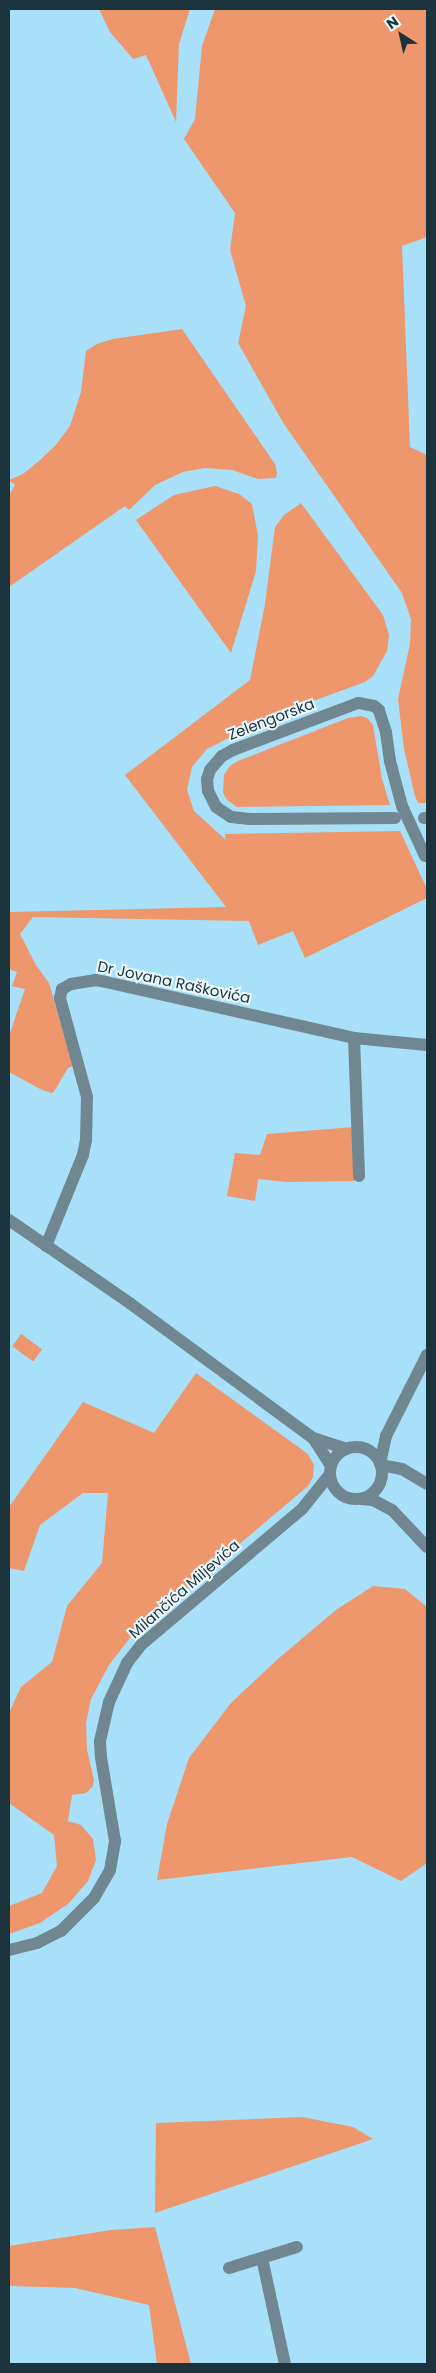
<!DOCTYPE html>
<html>
<head>
<meta charset="utf-8">
<style>
  body { margin:0 }
  #map { position:relative; width:436px; height:2373px; overflow:hidden; background:#a7e0f8; font-family:Poppins,sans-serif }
  div>[style] { position:absolute }
  .green>* { inset:0; background:#ee966c; transform-origin:0 0 }
  .minor>* { height:12px; margin:-6px; padding:0 6px; transform-origin:6px; border-radius:6px; background:#708791 }
  .minor>.ring { margin:-6px; padding:0; box-sizing:content-box; background:none; border:12px solid #708791; border-radius:50% }
  .minor-bridge>* { height:12px; margin:-6px; padding:0 6px; transform-origin:6px; border-radius:6px; background:#708791 }
  span { translate:-50% -50%; white-space:nowrap; text-align:center; line-height:1.15; -webkit-text-stroke:4px #eef9fe; paint-order:stroke }
  .street-label { font-size:15px; color:#1b333c }
  .frame { position:absolute; inset:0; border:10px solid #1b333c; pointer-events:none }
  .north { position:absolute; left:376px; top:10px; width:50px; height:50px; -webkit-text-stroke:4px #eef9fe; paint-order:stroke; rotate:325deg; font-size:14px; font-weight:700; line-height:20px; text-align:center; color:#1b333c }
  .north::after { content:''; display:block; margin:auto; width:18px; height:22px; background:#1b333c; clip-path:polygon(50% 0,100% 100%,50% 72%,0 100%) }
</style>
</head>
<body>
<div id="map">
  <div class="green">
    <div style="clip-path:polygon(99px 9px,190px 9px,179px 44px,176px 122px,146px 55px,133px 59px,110px 32px)"></div>
    <div style="clip-path:polygon(215px 9px,427px 9px,427px 237px,402px 246px,410px 447px,427px 455px,427px 803px,418px 803px,415px 796px,404px 749px,398px 699px,410px 644px,411px 619px,402px 593px,284px 424px,238px 343px,246px 306px,230px 250px,235px 213px,184px 139px,195px 119px,202px 46px)"></div>
    <div style="clip-path:polygon(182px 329px,275px 464px,277px 472px,276px 478px,258px 479px,232px 470px,205px 468px,183px 472px,155px 485px,129px 510px,125px 506px,9px 587px,9px 495px,15px 485px,9px 480px,23px 474px,40px 460px,55px 446px,70px 426px,81px 392px,86px 351px,97px 344px,113px 339px)"></div>
    <div style="clip-path:polygon(215px 486px,239px 494px,252px 504px,258px 536px,256px 571px,231px 653px,136px 520px,174px 495px)"></div>
    <div style="clip-path:polygon(301px 503px,383px 615px,389px 635px,387px 651px,373px 676px,365px 682px,272px 716px,207px 749px,192px 767px,187px 790px,194px 811px,226px 840px,225px 834px,400px 831px,427px 889px,427px 898px,305px 958px,293px 931px,258px 945px,249px 921px,33px 917px,20px 934px,36px 965px,49px 983px,73px 1066px,68px 1068px,55px 1090px,52px 1093px,42px 1090px,9px 1072px,9px 1036px,25px 989px,12px 986px,17px 972px,9px 969px,9px 912px,226px 907px,125px 775px,250px 680px,265px 604px,275px 527px,284px 515px)"></div>
    <div style="clip-path:polygon(361px 716px,367px 718px,373px 725px,382px 779px,390px 805px,237px 807px,227px 800px,223px 793px,224px 775px,230px 766px,238px 761px,348px 718px)"></div>
    <div style="clip-path:polygon(354px 1127px,355px 1181px,286px 1182px,258px 1179px,255px 1201px,227px 1196px,235px 1153px,260px 1155px,267px 1134px)"></div>
    <div style="left:21px;top:1334px;width:26px;height:15px;rotate:36deg"></div>
    <div style="clip-path:polygon(196px 1373px,308px 1454px,314px 1465px,313px 1477px,308px 1486px,133px 1634px,109px 1665px,91px 1699px,86px 1723px,87px 1750px,94px 1780px,93px 1786px,86px 1793px,72px 1795px,68px 1821px,81px 1825px,93px 1839px,96px 1860px,88px 1881px,68px 1904px,40px 1923px,9px 1934px,9px 1906px,42px 1893px,57px 1866px,54px 1835px,9px 1803px,9px 1713px,21px 1687px,52px 1662px,67px 1606px,102px 1563px,108px 1493px,83px 1493px,40px 1525px,24px 1571px,9px 1568px,9px 1507px,83px 1402px,154px 1433px)"></div>
    <div style="clip-path:polygon(373px 1586px,405px 1589px,427px 1607px,427px 1863px,401px 1881px,352px 1857px,157px 1880px,167px 1824px,189px 1758px,231px 1703px,279px 1658px,336px 1610px)"></div>
    <div style="clip-path:polygon(302px 2117px,353px 2127px,373px 2139px,155px 2213px,156px 2123px)"></div>
    <div style="clip-path:polygon(155px 2227px,191px 2364px,157px 2364px,149px 2305px,75px 2288px,9px 2286px,9px 2246px,111px 2230px)"></div>
  </div>
  <div class="minor">
    <div style="left:390px;top:761px;width:29px;rotate:-98deg"></div>
    <div style="left:386px;top:732px;width:23px;rotate:-108deg"></div>
    <div style="left:379px;top:710px;width:6px;rotate:-141deg"></div>
    <div style="left:374px;top:706px;width:16px;rotate:-169deg"></div>
    <div style="left:358px;top:703px;width:134px;rotate:159.4deg"></div>
    <div style="left:233px;top:750px;width:13px;rotate:151deg"></div>
    <div style="left:222px;top:756px;width:18px;rotate:131deg"></div>
    <div style="left:210px;top:770px;width:9px;rotate:108deg"></div>
    <div style="left:207px;top:779px;width:12px;rotate:85deg"></div>
    <div style="left:208px;top:791px;width:18px;rotate:63deg"></div>
    <div style="left:216px;top:807px;width:18px;rotate:34deg"></div>
    <div style="left:231px;top:817px;width:19px;rotate:6deg"></div>
    <div style="left:250px;top:819px;width:145px;rotate:-0.4deg"></div>
    <div style="left:424px;top:818px;width:3px"></div>
    <div style="left:354px;top:1038px;width:138px;rotate:87.9deg"></div>
    <div style="left:9px;top:1220px;width:148px;rotate:34.5deg"></div>
    <div style="left:131px;top:1304px;width:226px;rotate:36.4deg"></div>
    <div style="left:313px;top:1438px;width:35px;rotate:18deg"></div>
    <div style="left:46px;top:1246px;width:98px;rotate:-67.9deg"></div>
    <div style="left:83px;top:1155px;width:15px;rotate:-79deg"></div>
    <div style="left:86px;top:1140px;width:43px;rotate:-88.7deg"></div>
    <div style="left:87px;top:1097px;width:103px;rotate:-105.3deg"></div>
    <div style="left:60px;top:998px;width:9px;rotate:-77deg"></div>
    <div style="left:62px;top:989px;width:10px;rotate:-29deg"></div>
    <div style="left:71px;top:984px;width:24px;rotate:-9deg"></div>
    <div style="left:95px;top:980px;width:11px;rotate:10deg"></div>
    <div style="left:106px;top:982px;width:254px;rotate:12.7deg"></div>
    <div style="left:354px;top:1038px;width:73px;rotate:5.5deg"></div>
    <div style="left:313px;top:1438px;width:33px;rotate:57deg"></div>
    <div class="ring" style="left:330px;top:1447px;width:40px;height:40px"></div>
    <div style="left:380px;top:1464px;width:29px;rotate:-78deg"></div>
    <div style="left:386px;top:1436px;width:91px;rotate:-63.2deg"></div>
    <div style="left:381px;top:1465px;width:21px;rotate:11deg"></div>
    <div style="left:402px;top:1469px;width:29px;rotate:31deg"></div>
    <div style="left:361px;top:1499px;width:12px;rotate:5deg"></div>
    <div style="left:373px;top:1500px;width:21px;rotate:28deg"></div>
    <div style="left:392px;top:1510px;width:51px;rotate:46.6deg"></div>
    <div style="left:9px;top:1950px;width:29px;rotate:-14deg"></div>
    <div style="left:37px;top:1943px;width:27px;rotate:-27deg"></div>
    <div style="left:61px;top:1931px;width:47px;rotate:-45deg"></div>
    <div style="left:94px;top:1898px;width:32px;rotate:-60deg"></div>
    <div style="left:110px;top:1870px;width:29px;rotate:-80deg"></div>
    <div style="left:115px;top:1841px;width:85px;rotate:-99.5deg"></div>
    <div style="left:101px;top:1757px;width:16px;rotate:-94deg"></div>
    <div style="left:100px;top:1741px;width:40px;rotate:-77deg"></div>
    <div style="left:109px;top:1702px;width:43px;rotate:-65.2deg"></div>
    <div style="left:127px;top:1663px;width:23px;rotate:-52deg"></div>
    <div style="left:141px;top:1645px;width:211px;rotate:-40.2deg"></div>
    <div style="left:302px;top:1509px;width:45px;rotate:-51.3deg"></div>
    <div style="left:262px;top:2258px;width:108px;rotate:77.8deg"></div>
    <div style="left:229px;top:2268px;width:71px;rotate:-17.2deg"></div>
  </div>
  <div class="minor-bridge">
    <div style="left:390px;top:761px;width:47px;rotate:75.1deg"></div>
    <div style="left:402px;top:806px;width:55px;rotate:65.3deg"></div>
  </div>
  <div class="street-label">
    <span style="left:271px;top:719px;rotate:-21deg">Zelengorska</span>
    <span style="left:174px;top:982px;rotate:12deg">Dr Jovana Raškovića</span>
    <span style="left:184px;top:1589px;rotate:-41deg">Milančića Miljevića</span>
  </div>
  <div class="frame"></div>
  <div class="north">N</div>
</div>
</body>
</html>
